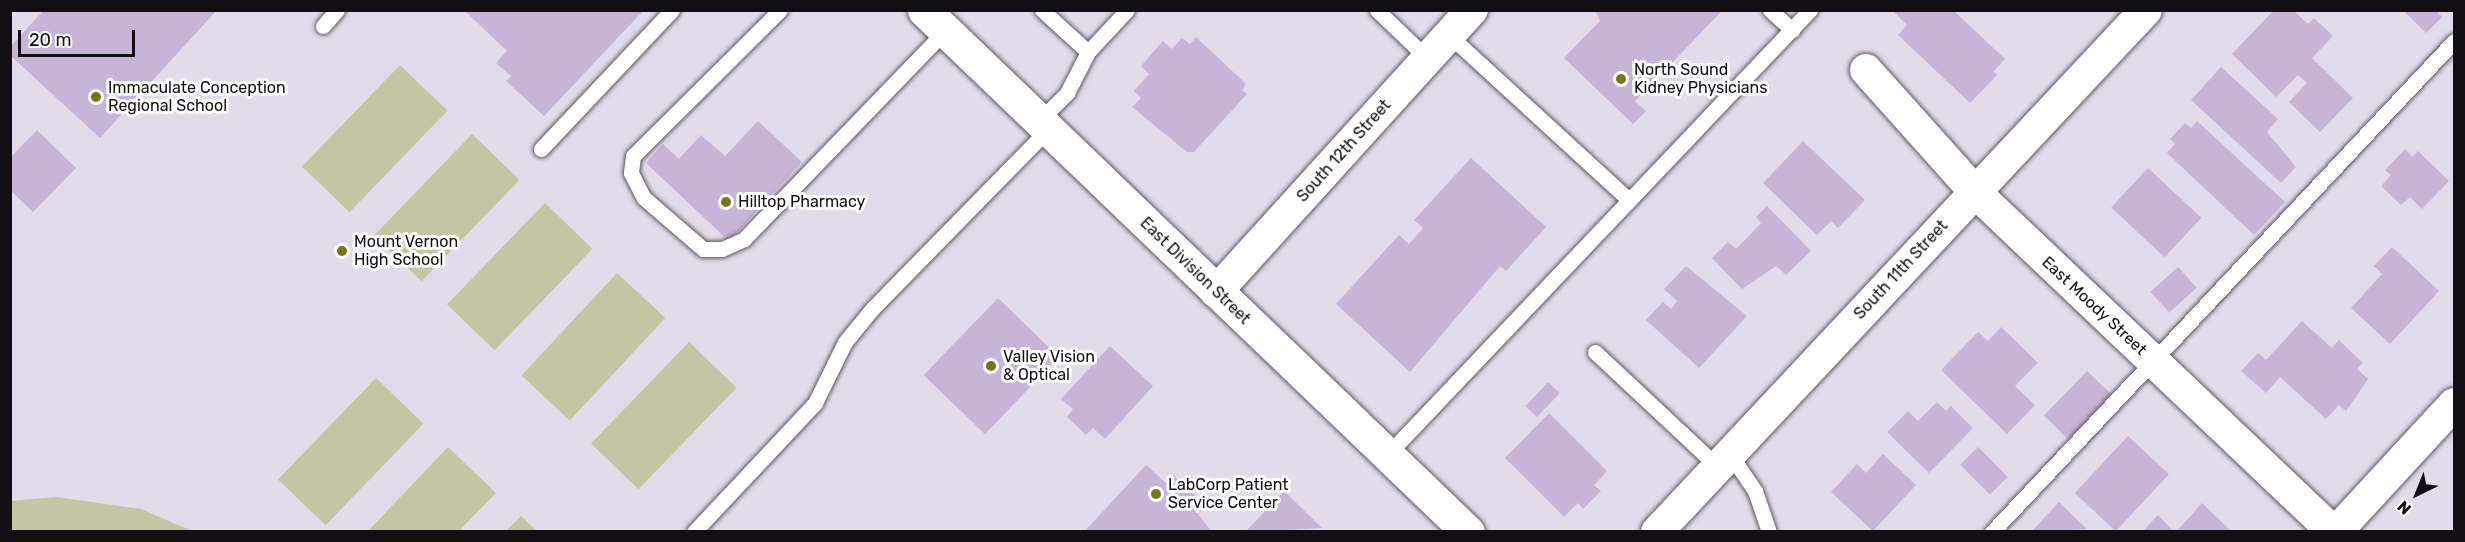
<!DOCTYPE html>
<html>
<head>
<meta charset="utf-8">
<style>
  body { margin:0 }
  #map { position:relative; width:2465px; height:542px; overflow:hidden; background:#e2dbea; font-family:Rubik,sans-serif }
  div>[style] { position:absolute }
  .green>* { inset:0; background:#c4c6a3; transform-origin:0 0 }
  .building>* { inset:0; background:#c6b5d7; transform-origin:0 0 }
  .roads { filter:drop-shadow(0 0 2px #5d5764) drop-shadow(0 0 2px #5d5764) }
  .service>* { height:15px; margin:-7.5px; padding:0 7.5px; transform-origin:7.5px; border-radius:7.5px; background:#fff }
  .minor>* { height:32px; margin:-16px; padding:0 16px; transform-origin:16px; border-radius:16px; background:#fff }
  .tertiary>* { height:33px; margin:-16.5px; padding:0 16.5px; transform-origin:16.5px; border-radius:16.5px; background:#fff }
  .dots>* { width:16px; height:16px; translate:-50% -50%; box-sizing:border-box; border:3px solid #fff; border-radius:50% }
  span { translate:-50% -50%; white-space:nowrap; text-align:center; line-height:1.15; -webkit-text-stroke:6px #fff; paint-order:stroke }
  .poi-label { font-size:16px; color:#120f14 }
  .left { translate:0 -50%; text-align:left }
  .street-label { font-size:16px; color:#120f14 }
  .frame { position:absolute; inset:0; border:12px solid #120f14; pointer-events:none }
  .north { position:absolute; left:2387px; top:464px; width:60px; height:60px; -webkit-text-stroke:4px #fff; paint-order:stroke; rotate:223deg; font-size:16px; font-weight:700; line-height:24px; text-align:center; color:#120f14 }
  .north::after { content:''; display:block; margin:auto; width:21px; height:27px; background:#120f14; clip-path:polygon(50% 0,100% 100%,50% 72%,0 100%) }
  .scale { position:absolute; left:18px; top:30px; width:117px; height:27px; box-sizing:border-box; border:3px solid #120f14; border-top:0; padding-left:8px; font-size:18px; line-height:21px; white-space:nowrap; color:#120f14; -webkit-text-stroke:4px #fff; paint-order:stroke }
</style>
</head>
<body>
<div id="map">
  <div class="green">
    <div style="left:400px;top:65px;width:66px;height:141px;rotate:44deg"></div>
    <div style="left:472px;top:134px;width:66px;height:141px;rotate:44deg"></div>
    <div style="left:545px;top:203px;width:66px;height:141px;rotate:44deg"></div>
    <div style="left:617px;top:273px;width:66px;height:140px;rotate:43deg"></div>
    <div style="left:689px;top:342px;width:66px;height:141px;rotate:44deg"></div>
    <div style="left:376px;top:378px;width:66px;height:141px;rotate:44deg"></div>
    <div style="clip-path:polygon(448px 447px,496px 493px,459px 531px,368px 531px)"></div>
    <div style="clip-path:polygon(56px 497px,141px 509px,192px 531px,11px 531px,11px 501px)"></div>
    <div style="clip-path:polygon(521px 516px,537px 531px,506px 531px)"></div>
  </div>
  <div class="building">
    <div style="clip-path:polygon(44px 10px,217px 10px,100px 138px,10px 55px,10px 47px)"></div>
    <div style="clip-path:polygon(464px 10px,644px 10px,544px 116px,506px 81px,511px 76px,496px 63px,507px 51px)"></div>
    <div style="clip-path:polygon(1595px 10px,1723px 10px,1635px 101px,1646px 111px,1633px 124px,1564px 58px,1600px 21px)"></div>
    <div style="clip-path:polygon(1892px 10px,1953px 10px,2005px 59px,1993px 72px,1997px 75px,1970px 103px,1898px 35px,1907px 25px)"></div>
    <div style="clip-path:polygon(2274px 10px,2293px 10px,2308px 24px,2314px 18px,2333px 36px,2312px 58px,2353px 98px,2320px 132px,2289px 102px,2307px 83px,2298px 75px,2276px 97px,2232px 54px)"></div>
    <div style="clip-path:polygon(2403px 10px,2436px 10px,2442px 17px,2426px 33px)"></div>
    <div style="clip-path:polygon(1196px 37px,1246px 84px,1242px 90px,1247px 94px,1194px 152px,1187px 152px,1132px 107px,1141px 98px,1134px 91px,1149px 74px,1141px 66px,1163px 41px,1172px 49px,1182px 38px,1190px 44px)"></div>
    <div style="clip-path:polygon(2221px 67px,2278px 119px,2267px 132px,2296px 167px,2281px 183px,2191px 100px)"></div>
    <div style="clip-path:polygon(758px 121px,802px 162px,729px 241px,646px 163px,663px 144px,679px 159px,701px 135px,725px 156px)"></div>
    <div style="clip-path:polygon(2197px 121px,2285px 202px,2254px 235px,2167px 153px,2175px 144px,2170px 139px,2185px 123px,2191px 128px)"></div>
    <div style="clip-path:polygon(37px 130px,76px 168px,33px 212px,10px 190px,10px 158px)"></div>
    <div style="clip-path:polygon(1803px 141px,1865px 200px,1838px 228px,1831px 221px,1817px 235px,1763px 183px)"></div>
    <div style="clip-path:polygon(2405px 149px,2412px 157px,2418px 151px,2449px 181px,2422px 209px,2410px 197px,2401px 205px,2381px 186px,2391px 175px,2385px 170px)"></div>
    <div style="clip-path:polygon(1471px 158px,1546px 227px,1506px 271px,1500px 266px,1410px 372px,1336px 304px,1399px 235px,1409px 244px,1423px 228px,1414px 220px)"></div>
    <div style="left:2148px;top:168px;width:73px;height:54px;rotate:43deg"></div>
    <div style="clip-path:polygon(1767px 206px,1811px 251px,1786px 275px,1776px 266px,1742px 289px,1712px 258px,1728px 242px,1736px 249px,1761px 223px,1756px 217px)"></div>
    <div style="clip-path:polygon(2392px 247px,2439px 291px,2390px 344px,2351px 308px,2382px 274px,2374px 266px)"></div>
    <div style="clip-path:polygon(1686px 266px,1747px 316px,1699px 368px,1646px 320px,1663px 302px,1671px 309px,1677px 301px,1664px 289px)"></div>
    <div style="left:2178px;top:267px;width:28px;height:37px;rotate:48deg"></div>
    <div style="left:998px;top:298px;width:85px;height:107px;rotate:44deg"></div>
    <div style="clip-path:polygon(2302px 321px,2332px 348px,2339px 340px,2363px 363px,2357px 369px,2368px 379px,2346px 411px,2339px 405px,2326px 419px,2280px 377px,2266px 393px,2241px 371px,2258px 353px,2266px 360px)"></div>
    <div style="clip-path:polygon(2001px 327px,2038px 363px,2015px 386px,2035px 405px,2007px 434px,1941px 370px,1978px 332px,1988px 341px)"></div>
    <div style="clip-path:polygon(1110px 346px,1153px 386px,1105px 439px,1093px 428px,1086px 435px,1067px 417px,1073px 409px,1061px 399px)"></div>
    <div style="left:2087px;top:371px;width:35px;height:62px;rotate:44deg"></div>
    <div style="left:1548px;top:382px;width:16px;height:33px;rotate:43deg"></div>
    <div style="clip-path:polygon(1937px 402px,1946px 411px,1951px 406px,1973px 428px,1929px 473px,1887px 432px,1908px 411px,1918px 421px)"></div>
    <div style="clip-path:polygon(1549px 413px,1607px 471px,1594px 485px,1601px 491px,1583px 509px,1578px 503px,1564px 517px,1505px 458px)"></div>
    <div style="left:2128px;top:436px;width:56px;height:78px;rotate:43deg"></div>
    <div style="left:1978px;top:447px;width:42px;height:25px;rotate:45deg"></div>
    <div style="clip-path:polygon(1883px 454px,1916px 485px,1873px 531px,1831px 492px,1857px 464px,1866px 473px)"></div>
    <div style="clip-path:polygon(1146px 465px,1166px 483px,1173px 475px,1206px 506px,1198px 514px,1212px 532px,1084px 532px)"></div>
    <div style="clip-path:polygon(1284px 491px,1322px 528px,1245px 532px)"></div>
    <div style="clip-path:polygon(2059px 502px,2087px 529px,2031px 532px)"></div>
    <div style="clip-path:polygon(2202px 503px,2232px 532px,2176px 532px)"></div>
    <div style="clip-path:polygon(2158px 515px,2174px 532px,2142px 532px)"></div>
  </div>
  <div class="roads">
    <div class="service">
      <div style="left:780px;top:10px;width:207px;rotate:135.2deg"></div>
      <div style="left:633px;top:156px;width:17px;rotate:97deg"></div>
      <div style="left:631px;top:173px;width:28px;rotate:63deg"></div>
      <div style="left:644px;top:198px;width:78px;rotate:40.8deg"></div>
      <div style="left:703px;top:249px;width:19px"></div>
      <div style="left:722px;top:249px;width:24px;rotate:-24deg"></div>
      <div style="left:744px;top:239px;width:289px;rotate:-46deg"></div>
      <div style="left:1042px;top:10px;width:62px;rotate:42.4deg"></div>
      <div style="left:1377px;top:10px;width:71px;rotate:43.9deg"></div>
      <div style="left:1770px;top:10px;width:30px;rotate:42deg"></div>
      <div style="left:323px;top:26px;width:21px;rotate:-49deg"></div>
      <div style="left:1449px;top:35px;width:244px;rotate:42.5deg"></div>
      <div style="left:1039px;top:121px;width:40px;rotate:-45deg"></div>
      <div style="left:1067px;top:93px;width:46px;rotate:-62.9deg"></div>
      <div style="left:1088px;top:52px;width:57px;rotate:-47.1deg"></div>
      <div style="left:541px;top:149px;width:191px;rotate:-46.7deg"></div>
      <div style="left:1595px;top:352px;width:168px;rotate:43.1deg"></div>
      <div style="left:1388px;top:454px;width:613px;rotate:-46.46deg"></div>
      <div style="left:1730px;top:454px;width:45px;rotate:56deg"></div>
      <div style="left:1755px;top:491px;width:43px;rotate:71.1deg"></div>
      <div style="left:694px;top:532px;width:177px;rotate:-46.8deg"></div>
      <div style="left:815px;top:403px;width:68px;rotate:-63.8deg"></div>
      <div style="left:845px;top:342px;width:43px;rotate:-50.7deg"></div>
      <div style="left:872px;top:309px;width:252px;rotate:-45.6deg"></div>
      <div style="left:1992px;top:532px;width:674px;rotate:-46.74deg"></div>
    </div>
    <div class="minor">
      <div style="left:1866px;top:70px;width:162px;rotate:48.2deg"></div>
      <div style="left:1974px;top:191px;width:495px;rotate:43.5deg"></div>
      <div style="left:1216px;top:292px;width:381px;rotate:-47.8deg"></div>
      <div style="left:1657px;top:532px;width:715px;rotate:-46.87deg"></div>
      <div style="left:2336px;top:532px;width:174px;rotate:-47.3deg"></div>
    </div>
    <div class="tertiary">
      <div style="left:924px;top:10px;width:754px;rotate:43.82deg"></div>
    </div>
  </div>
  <div class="dots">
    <div style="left:1621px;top:79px;background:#76751b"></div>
    <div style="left:96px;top:97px;background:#76751b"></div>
    <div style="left:726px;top:202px;background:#76751b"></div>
    <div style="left:342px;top:251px;background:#76751b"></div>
    <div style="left:991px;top:366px;background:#76751b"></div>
    <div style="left:1156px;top:494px;background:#76751b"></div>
  </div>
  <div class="poi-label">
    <span class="left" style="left:1634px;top:79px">North Sound<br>Kidney Physicians</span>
    <span class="left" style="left:108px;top:97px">Immaculate Conception<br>Regional School</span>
    <span class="left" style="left:738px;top:202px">Hilltop Pharmacy</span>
    <span class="left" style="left:354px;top:251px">Mount Vernon<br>High School</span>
    <span class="left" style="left:1003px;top:366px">Valley Vision<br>&amp; Optical</span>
    <span class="left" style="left:1168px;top:494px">LabCorp Patient<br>Service Center</span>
  </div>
  <div class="street-label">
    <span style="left:1344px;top:151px;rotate:-48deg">South 12th Street</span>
    <span style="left:1901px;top:270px;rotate:-47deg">South 11th Street</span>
    <span style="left:1195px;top:271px;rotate:44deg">East Division Street</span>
    <span style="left:2094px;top:306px;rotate:43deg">East Moody Street</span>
  </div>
  <div class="frame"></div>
  <div class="north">N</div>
  <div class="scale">20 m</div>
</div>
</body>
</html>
